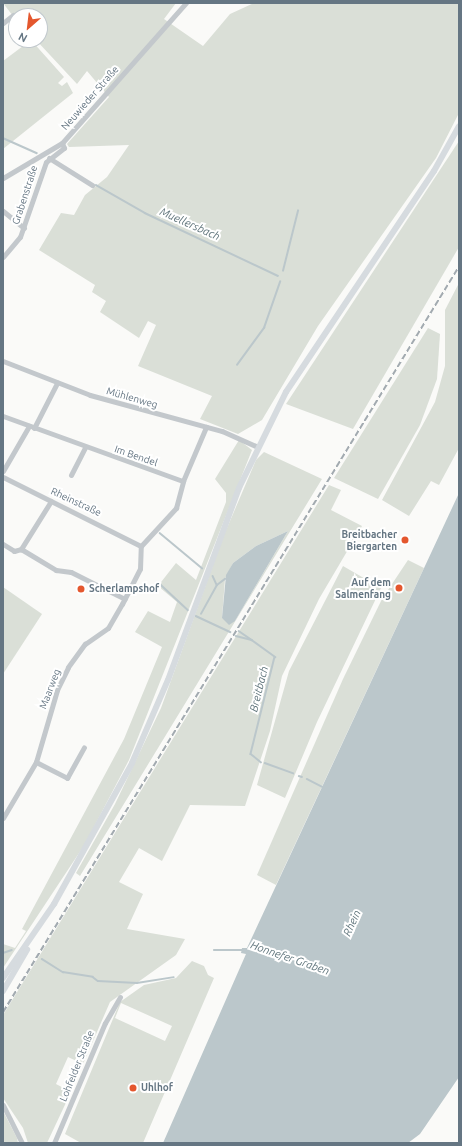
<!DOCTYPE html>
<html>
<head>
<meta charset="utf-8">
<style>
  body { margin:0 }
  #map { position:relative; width:462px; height:1146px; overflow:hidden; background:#fafaf8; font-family:Ubuntu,sans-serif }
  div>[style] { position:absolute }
  .green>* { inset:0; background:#dadfd7 }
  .water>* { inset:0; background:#bbc7cb }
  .stream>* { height:1.5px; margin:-0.75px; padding:0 0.75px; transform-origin:0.75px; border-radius:0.75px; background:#bbc7cb }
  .minor>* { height:5px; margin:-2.5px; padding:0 2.5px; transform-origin:2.5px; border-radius:2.5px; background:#c3c8cc }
  .major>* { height:6px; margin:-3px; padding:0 3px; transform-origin:3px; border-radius:3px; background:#d6dbdf }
  .rail>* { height:1.5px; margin-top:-0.75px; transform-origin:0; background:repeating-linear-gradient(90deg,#a2aab0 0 6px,transparent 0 9px) }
  .dots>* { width:11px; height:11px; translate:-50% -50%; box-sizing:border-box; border:2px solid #fff; border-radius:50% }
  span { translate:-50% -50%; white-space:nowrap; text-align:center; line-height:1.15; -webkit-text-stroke:4px #fff; paint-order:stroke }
  .street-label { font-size:10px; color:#657683 }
  .poi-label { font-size:10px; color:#657683; font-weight:700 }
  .right { translate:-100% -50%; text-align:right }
  .left { translate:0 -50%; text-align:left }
  .water-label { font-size:11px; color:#60757c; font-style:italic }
  .frame { position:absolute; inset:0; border:4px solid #657683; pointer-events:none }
  .north { position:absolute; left:8px; top:8px; width:40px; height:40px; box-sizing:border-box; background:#fff; border:1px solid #c1c8cd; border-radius:50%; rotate:208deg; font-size:11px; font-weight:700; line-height:16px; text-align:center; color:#657683 }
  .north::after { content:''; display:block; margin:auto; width:14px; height:18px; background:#e4572e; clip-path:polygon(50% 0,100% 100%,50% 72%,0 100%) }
</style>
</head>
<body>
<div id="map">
  <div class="green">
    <div style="clip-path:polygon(3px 3px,176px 3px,164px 19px,203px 46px,230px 14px,254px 3px,459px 3px,459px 113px,436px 158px,318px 326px,262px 420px,238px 434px,200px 419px,212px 396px,138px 366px,156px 325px,148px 321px,139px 338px,100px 312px,106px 301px,92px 292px,95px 285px,39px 250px,61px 213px,74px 215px,85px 195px,107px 177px,129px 145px,69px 147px,67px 144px,109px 97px,87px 71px,77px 84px,36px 40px,40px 40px,40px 16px,16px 16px,16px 20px)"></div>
    <div style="clip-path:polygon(31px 40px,64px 77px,58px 83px,62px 86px,67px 82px,73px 93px,3px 149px,3px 61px)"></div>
    <div style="clip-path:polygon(459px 141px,459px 247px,353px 429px,286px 404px)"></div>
    <div style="clip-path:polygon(459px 283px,459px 448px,439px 485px,431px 481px,409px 516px,382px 500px,435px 402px,445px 366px,445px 310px)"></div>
    <div style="clip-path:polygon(428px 328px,440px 334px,437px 379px,420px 425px,378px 499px,334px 478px)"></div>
    <div style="clip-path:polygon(239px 440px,252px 450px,129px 760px,85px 844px,3px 968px,3px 944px,15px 948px,26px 931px,22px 929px,124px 739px,162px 647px,135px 632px,148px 611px,170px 622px,177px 602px,158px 586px,176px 563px,196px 580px,226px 502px,226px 493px,215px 479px)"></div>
    <div style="clip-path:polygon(evenodd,264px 452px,322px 479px,80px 876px,76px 873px,115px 804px,161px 708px,224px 535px,256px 460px,264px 452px,288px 531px,235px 621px,222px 618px,225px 579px,233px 563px,256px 546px,288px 531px)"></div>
    <div style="clip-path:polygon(329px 485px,341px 490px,331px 510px,362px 526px,319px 599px,282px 676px,270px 731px,245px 806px,190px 805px,162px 861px,139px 848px,119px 882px,143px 894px,127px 929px,185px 939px,176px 955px,110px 1002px,83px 1064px,68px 1057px,56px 1084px,71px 1092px,47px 1143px,28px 1143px,23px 1128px,3px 1098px,3px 1015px)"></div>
    <div style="clip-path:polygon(408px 560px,424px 568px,276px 885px,257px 875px,343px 679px,382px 599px)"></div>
    <div style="clip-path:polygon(343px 566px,381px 588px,317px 722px,285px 798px,257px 785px,289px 671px)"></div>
    <div style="clip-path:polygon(3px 587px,42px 614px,3px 674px)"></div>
    <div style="clip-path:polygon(evenodd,192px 961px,204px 966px,208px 975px,214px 978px,143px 1143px,81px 1143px,65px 1134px,120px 1002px,144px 985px,176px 978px,192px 961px,121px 1003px,172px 1026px,165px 1041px,115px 1018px,121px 1003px)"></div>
    <div style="clip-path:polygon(3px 1111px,17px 1138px,18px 1143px,3px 1143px)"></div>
  </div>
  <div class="water">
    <div style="clip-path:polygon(459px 493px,459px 1077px,420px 1134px,408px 1143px,163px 1143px,246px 954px,241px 953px,242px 948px,247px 948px)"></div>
    <div style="clip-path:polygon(288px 531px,235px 621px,229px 625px,222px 618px,226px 575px,233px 563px,256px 546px)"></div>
  </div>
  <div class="stream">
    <div style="left:3px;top:138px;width:37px;rotate:24deg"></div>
    <div style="left:96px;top:185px;width:56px;rotate:29.7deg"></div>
    <div style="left:145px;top:213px;width:147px;rotate:25.3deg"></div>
    <div style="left:283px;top:271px;width:62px;rotate:-76deg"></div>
    <div style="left:237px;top:365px;width:46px;rotate:-53.9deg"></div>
    <div style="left:264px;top:328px;width:49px;rotate:-70.8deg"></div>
    <div style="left:160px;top:533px;width:55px;rotate:39.8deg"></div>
    <div style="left:213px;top:576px;width:10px;rotate:66deg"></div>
    <div style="left:158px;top:582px;width:41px;rotate:43deg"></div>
    <div style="left:201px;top:614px;width:33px;rotate:-61deg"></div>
    <div style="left:217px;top:585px;width:10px;rotate:-37deg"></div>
    <div style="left:196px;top:616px;width:38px;rotate:25deg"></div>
    <div style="left:239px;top:631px;width:16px;rotate:35deg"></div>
    <div style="left:236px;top:636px;width:16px;rotate:14deg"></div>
    <div style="left:252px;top:640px;width:29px;rotate:36deg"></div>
    <div style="left:275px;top:657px;width:100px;rotate:103.9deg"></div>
    <div style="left:251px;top:754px;width:13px;rotate:39deg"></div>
    <div style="left:265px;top:763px;width:30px;rotate:20deg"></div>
    <div style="left:299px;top:776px;width:3px;rotate:18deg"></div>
    <div style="left:307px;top:779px;width:18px;rotate:27deg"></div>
    <div style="left:214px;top:950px;width:29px"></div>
    <div style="left:3px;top:953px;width:9px;rotate:-18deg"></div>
    <div style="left:42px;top:959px;width:25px;rotate:32deg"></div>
    <div style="left:63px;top:972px;width:30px;rotate:9deg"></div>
    <div style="left:93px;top:977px;width:6px;rotate:39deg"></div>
    <div style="left:98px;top:981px;width:39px;rotate:3deg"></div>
    <div style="left:137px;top:983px;width:37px;rotate:-9deg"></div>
  </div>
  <div class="minor">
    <div style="left:3px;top:23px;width:13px;rotate:-39deg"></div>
    <div style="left:49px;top:158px;width:51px;rotate:32.1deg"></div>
    <div style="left:3px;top:178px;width:69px;rotate:-30.7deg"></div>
    <div style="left:62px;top:143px;width:187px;rotate:-48.5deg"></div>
    <div style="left:3px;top:211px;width:27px;rotate:39deg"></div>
    <div style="left:3px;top:257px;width:26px;rotate:-50deg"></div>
    <div style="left:20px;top:237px;width:79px;rotate:-70.9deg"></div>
    <div style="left:46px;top:162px;width:23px;rotate:-38deg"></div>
    <div style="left:64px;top:148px;width:5px;rotate:-112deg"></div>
    <div style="left:3px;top:361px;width:93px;rotate:21.3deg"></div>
    <div style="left:90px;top:395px;width:137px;rotate:15.3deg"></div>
    <div style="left:222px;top:431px;width:39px;rotate:24deg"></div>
    <div style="left:3px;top:416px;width:191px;rotate:19.9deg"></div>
    <div style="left:34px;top:428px;width:51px;rotate:-62.9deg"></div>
    <div style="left:3px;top:471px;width:52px;rotate:-60deg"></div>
    <div style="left:71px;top:475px;width:31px;rotate:-63deg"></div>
    <div style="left:3px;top:477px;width:154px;rotate:26.6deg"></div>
    <div style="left:51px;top:501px;width:57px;rotate:122deg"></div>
    <div style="left:21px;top:549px;width:41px;rotate:31deg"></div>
    <div style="left:56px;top:570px;width:15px;rotate:8deg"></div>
    <div style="left:71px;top:572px;width:60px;rotate:26.6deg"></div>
    <div style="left:3px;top:544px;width:13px;rotate:32deg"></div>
    <div style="left:14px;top:551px;width:7px;rotate:-16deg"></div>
    <div style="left:36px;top:762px;width:35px;rotate:27deg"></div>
    <div style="left:67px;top:778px;width:35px;rotate:-61deg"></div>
    <div style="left:3px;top:818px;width:65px;rotate:-59.5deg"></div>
    <div style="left:36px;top:762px;width:75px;rotate:-73.7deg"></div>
    <div style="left:57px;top:690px;width:25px;rotate:-64deg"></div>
    <div style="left:68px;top:667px;width:29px;rotate:-54deg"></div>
    <div style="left:85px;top:644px;width:28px;rotate:-35deg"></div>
    <div style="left:108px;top:628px;width:28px;rotate:-60deg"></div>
    <div style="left:122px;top:604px;width:39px;rotate:-63deg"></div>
    <div style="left:140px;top:569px;width:23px;rotate:-88deg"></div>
    <div style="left:141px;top:546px;width:52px;rotate:-47.4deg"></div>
    <div style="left:176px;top:508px;width:28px;rotate:-75deg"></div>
    <div style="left:183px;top:481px;width:59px;rotate:-66.9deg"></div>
    <div style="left:3px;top:1105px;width:42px;rotate:63.4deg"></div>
    <div style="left:54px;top:1143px;width:130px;rotate:-67deg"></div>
    <div style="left:105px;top:1023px;width:30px;rotate:-60deg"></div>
  </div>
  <div class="major">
    <div style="left:3px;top:978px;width:90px;rotate:-55.4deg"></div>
    <div style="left:54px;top:904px;width:161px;rotate:-61deg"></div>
    <div style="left:132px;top:763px;width:90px;rotate:-66.6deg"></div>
    <div style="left:168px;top:680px;width:205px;rotate:-69.7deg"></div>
    <div style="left:239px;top:488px;width:107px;rotate:-63.9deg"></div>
    <div style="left:286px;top:392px;width:266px;rotate:-56.2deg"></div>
    <div style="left:434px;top:171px;width:51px;rotate:-60.9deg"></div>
    <div style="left:3px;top:991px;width:48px;rotate:-59.7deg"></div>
  </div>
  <div class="rail">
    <div style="left:3px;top:1012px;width:874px;rotate:-58.56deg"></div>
  </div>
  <div class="dots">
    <div style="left:405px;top:540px;background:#e4572e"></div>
    <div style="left:399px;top:588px;background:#e4572e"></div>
    <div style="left:81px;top:589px;background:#e4572e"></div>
    <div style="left:133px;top:1088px;background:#e4572e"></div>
  </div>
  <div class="street-label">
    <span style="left:90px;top:98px;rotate:-49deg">Neuwieder Straße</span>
    <span style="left:25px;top:195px;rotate:-72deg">Grabenstraße</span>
    <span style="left:132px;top:398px;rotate:16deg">Mühlenweg</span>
    <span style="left:136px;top:456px;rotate:19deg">Im Bendel</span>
    <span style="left:76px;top:502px;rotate:25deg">Rheinstraße</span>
    <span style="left:50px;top:689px;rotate:-69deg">Maarweg</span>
    <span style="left:77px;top:1066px;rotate:-68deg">Lohfelder Straße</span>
  </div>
  <div class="poi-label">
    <span class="right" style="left:397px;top:540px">Breitbacher<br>Biergarten</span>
    <span class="right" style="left:391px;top:588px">Auf dem<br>Salmenfang</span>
    <span class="left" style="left:89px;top:589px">Scherlampshof</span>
    <span class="left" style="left:141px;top:1088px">Uhlhof</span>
  </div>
  <div class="water-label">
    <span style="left:190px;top:224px;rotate:24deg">Muellersbach</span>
    <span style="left:259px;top:689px;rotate:-76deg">Breitbach</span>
    <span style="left:352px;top:923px;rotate:-66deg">Rhein</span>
    <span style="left:290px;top:958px;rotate:19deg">Honnefer Graben</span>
  </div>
  <div class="frame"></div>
  <div class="north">N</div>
</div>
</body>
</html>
